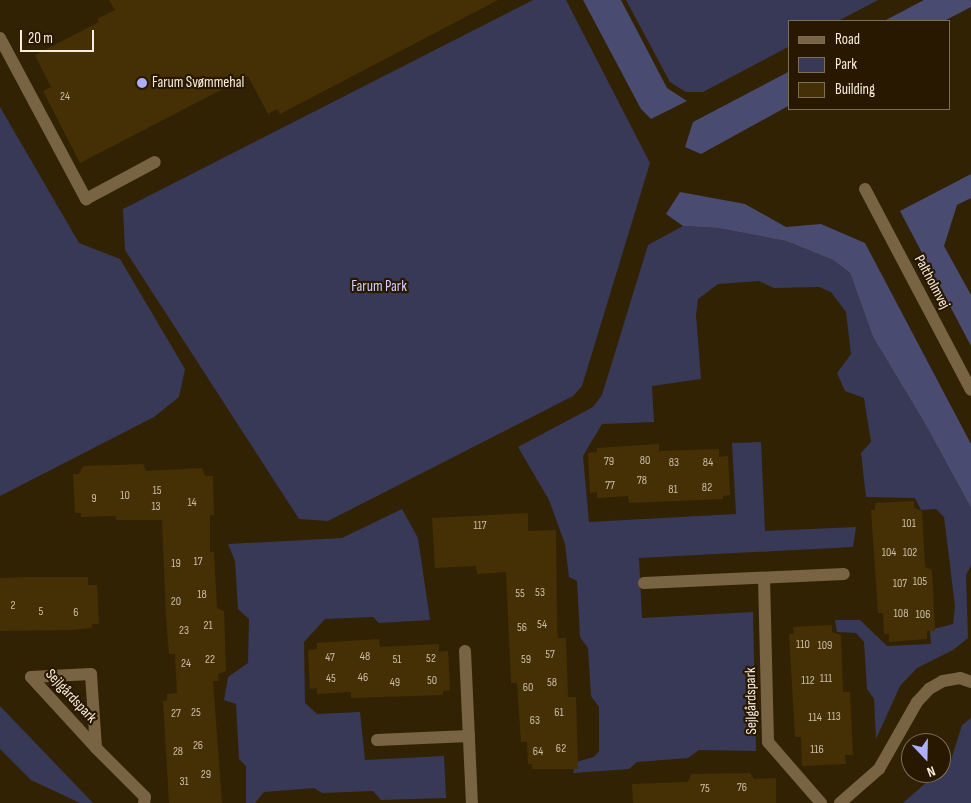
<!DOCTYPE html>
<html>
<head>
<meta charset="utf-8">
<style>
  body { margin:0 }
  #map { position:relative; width:971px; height:803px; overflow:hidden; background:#322204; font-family:"Sofia Sans Condensed",sans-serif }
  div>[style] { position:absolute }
  .green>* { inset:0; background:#383957 }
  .forest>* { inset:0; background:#4a4b71 }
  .building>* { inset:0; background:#453006 }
  .service>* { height:12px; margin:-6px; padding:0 6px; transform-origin:6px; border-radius:6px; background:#786442 }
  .minor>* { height:12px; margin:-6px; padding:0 6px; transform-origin:6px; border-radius:6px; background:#786442 }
  .dots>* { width:14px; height:14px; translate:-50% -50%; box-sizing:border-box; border:2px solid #281800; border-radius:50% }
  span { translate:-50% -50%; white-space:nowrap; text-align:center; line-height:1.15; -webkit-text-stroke:4.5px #281800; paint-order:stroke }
  .number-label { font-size:12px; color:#cbbea7 }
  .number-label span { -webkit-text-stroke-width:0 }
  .poi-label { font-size:15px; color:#f8eddd }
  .left { translate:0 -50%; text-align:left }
  .street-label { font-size:15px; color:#f8eddd }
  .park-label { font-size:15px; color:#d0d2fa }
  .legend { position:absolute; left:788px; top:20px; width:162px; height:90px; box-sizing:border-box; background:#281800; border:1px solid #7b6d58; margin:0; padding:6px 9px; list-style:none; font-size:15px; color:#f8eddd }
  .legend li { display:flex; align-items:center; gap:10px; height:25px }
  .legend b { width:25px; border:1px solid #7b6d58 }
  .north { position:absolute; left:901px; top:733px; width:50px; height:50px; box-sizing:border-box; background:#281800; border:1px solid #7b6d58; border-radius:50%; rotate:159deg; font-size:14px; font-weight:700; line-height:20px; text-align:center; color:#f8eddd }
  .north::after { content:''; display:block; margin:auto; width:18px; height:22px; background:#adaffb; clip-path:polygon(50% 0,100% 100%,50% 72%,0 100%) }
  .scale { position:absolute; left:20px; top:30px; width:74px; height:22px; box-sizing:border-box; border:2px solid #f8eddd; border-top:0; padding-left:6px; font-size:15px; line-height:18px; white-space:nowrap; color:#f8eddd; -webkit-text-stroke:4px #281800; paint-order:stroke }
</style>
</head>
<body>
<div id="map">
  <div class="green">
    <div style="clip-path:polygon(533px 0,566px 0,650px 163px,582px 386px,573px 396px,328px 521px,299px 519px,125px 250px,123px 209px)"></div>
    <div style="clip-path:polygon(626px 0,878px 0,838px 21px,790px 21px,790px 46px,703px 92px,686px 92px,670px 82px)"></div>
    <div style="clip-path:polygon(0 107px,79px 243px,120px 259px,185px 369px,179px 397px,154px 417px,0 496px)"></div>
    <div style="clip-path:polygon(683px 226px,718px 228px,786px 241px,833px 260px,850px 273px,873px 337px,924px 422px,971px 508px,971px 565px,966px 575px,968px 638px,953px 650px,917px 668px,900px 686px,876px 739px,874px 699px,867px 689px,864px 642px,856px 633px,837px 632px,835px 620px,860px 620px,887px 646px,931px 644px,930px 630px,953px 624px,955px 606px,944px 517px,936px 509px,921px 510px,915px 498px,866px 497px,861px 453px,871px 442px,864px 398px,845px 391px,837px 373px,851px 354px,846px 312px,831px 292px,819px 287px,774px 288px,759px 281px,718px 284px,698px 299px,696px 315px,701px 379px,652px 386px,654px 422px,602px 424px,583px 456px,589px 522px,736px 514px,732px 443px,761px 442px,765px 531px,856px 527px,853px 547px,639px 558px,642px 618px,753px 612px,756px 751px,699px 750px,688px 758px,637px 762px,629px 769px,573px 773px,576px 762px,594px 757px,599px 751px,599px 707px,591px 696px,588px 648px,580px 637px,577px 581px,569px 577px,565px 544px,549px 500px,518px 447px,593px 407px,602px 395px,648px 245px)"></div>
    <div style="clip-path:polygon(402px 509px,418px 538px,430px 620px,379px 623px,373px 617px,325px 619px,304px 642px,305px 703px,317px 714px,360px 712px,365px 760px,444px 756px,446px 798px,381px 800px,373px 791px,322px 793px,314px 788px,264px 792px,255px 803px,246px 803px,246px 766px,239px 759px,236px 704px,224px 700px,228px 677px,248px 663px,249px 619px,238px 609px,235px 561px,228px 544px,342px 538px)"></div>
    <div style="clip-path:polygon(0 706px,93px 803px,80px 803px,31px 780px,0 749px)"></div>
    <div style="clip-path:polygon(971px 718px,971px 803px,903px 803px,937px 773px,941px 773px,951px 760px,962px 725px)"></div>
  </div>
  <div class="forest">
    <div style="clip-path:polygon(583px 0,621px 0,667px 88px,687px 101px,651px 119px,641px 109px)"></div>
    <div style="clip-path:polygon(924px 0,971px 0,971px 7px,944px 21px,884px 21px)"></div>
    <div style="clip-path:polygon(790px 71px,790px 105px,701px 154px,685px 147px,693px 122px)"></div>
    <div style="clip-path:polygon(971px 174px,971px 198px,957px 205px,944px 246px,971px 295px,971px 346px,900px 211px)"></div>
    <div style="clip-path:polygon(680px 192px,745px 204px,786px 227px,821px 224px,865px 243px,971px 444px,971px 508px,924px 422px,873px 337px,850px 273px,833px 260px,786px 241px,718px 228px,683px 226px,666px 214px)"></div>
  </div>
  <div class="building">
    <div style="clip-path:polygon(109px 0,498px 0,280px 114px,277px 109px,268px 114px,248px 76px,80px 163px,43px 91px,51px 87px,35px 55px,99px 22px,97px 19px,115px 10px)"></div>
    <div style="clip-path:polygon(659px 444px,659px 451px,719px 449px,719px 457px,728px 456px,730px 495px,723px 496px,723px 499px,629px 503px,628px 496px,597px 498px,597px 492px,590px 493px,588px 453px,597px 452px,597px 448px)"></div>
    <div style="clip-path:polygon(143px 464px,146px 471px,202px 468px,205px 476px,213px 476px,214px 515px,210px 515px,210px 552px,214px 552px,217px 608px,224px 611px,226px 671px,218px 674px,219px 681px,213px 681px,222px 803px,169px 803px,163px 701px,167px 701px,167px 694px,177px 693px,175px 654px,169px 654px,166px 618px,162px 520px,116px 520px,116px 516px,81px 517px,81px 513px,75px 513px,73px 474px,79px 474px,83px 466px)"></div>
    <div style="clip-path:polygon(914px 501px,914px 508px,922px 511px,925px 567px,932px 570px,935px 631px,927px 631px,927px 639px,889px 642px,889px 634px,884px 634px,883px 613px,878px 613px,871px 510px,875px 510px,875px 503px)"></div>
    <div style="clip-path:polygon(528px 513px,528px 531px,556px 530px,557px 626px,558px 638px,566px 638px,568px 697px,576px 697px,578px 769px,532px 769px,532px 764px,528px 764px,527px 742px,521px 742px,517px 683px,511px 683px,506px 572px,477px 574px,476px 566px,435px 568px,432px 518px)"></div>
    <div style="clip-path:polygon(27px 577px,88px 577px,88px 585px,97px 585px,99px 624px,92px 624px,92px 628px,70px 630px,0 631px,0 578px)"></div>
    <div style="clip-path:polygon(832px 625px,832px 632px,841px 635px,843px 692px,850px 692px,853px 755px,845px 755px,846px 764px,802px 766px,801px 737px,795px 737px,789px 634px,794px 634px,793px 627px)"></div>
    <div style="clip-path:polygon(379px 639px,380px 647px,439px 644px,439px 652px,448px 651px,450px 690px,443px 691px,443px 695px,351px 698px,351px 692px,317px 694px,317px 688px,310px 689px,308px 650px,317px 649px,317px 643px)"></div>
    <div style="clip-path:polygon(750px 773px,754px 779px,776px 778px,776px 803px,633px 803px,632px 784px,688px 782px,691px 774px)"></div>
  </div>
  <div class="service">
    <div style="left:0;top:38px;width:183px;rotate:61.9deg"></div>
    <div style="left:86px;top:199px;width:78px;rotate:-28.2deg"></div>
    <div style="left:644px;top:583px;width:200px;rotate:-2.6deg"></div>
    <div style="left:465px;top:651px;width:152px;rotate:87.4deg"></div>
    <div style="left:377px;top:740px;width:92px;rotate:-2.5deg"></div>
  </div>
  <div class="minor">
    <div style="left:865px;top:189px;width:227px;rotate:62.2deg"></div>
    <div style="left:764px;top:578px;width:164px;rotate:88.6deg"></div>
    <div style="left:768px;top:742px;width:81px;rotate:49deg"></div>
    <div style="left:96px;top:748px;width:74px;rotate:-93.9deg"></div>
    <div style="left:91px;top:674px;width:60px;rotate:177.1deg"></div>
    <div style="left:31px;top:677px;width:96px;rotate:47.5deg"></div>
    <div style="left:96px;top:748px;width:69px;rotate:45deg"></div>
    <div style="left:145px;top:797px;width:6px;rotate:99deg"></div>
    <div style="left:840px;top:803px;width:52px;rotate:-41.1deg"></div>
    <div style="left:879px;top:769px;width:77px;rotate:-60.4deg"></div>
    <div style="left:917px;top:702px;width:18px;rotate:-47deg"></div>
    <div style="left:929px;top:689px;width:16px;rotate:-30deg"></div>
    <div style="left:943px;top:681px;width:17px;rotate:-10deg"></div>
    <div style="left:960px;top:678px;width:12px;rotate:20deg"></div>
  </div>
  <div class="dots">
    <div style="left:142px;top:83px;background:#adaffb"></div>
  </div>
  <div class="number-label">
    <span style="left:65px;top:97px">24</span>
    <span style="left:645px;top:461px">80</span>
    <span style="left:609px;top:462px">79</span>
    <span style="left:674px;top:463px">83</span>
    <span style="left:708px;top:463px">84</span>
    <span style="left:642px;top:481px">78</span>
    <span style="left:610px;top:486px">77</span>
    <span style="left:707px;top:488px">82</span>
    <span style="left:673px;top:490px">81</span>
    <span style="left:157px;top:491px">15</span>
    <span style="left:125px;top:496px">10</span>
    <span style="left:94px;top:499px">9</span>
    <span style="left:192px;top:503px">14</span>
    <span style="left:156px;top:507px">13</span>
    <span style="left:909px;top:524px">101</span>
    <span style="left:480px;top:526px">117</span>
    <span style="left:889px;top:553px">104</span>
    <span style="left:910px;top:553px">102</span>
    <span style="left:198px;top:562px">17</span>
    <span style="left:176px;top:564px">19</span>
    <span style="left:920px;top:582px">105</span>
    <span style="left:900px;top:584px">107</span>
    <span style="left:540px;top:593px">53</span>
    <span style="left:520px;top:594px">55</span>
    <span style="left:202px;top:595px">18</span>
    <span style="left:176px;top:602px">20</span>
    <span style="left:13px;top:606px">2</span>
    <span style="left:41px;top:612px">5</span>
    <span style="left:76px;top:613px">6</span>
    <span style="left:901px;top:614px">108</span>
    <span style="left:923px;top:615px">106</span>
    <span style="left:542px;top:625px">54</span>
    <span style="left:208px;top:626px">21</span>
    <span style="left:522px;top:628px">56</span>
    <span style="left:184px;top:631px">23</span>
    <span style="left:803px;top:645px">110</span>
    <span style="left:825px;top:646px">109</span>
    <span style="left:550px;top:655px">57</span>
    <span style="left:365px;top:657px">48</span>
    <span style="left:330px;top:658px">47</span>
    <span style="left:431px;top:659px">52</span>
    <span style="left:210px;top:660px">22</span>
    <span style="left:397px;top:660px">51</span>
    <span style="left:526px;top:660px">59</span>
    <span style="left:186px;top:664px">24</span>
    <span style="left:363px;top:678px">46</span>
    <span style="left:331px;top:679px">45</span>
    <span style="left:826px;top:679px">111</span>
    <span style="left:432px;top:681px">50</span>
    <span style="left:808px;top:681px">112</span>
    <span style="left:395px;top:683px">49</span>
    <span style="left:552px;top:683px">58</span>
    <span style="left:528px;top:688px">60</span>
    <span style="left:196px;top:713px">25</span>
    <span style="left:559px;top:713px">61</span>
    <span style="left:176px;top:714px">27</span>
    <span style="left:834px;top:717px">113</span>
    <span style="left:815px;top:718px">114</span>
    <span style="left:535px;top:721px">63</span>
    <span style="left:198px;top:746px">26</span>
    <span style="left:561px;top:749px">62</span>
    <span style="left:817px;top:750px">116</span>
    <span style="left:178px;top:752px">28</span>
    <span style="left:538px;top:752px">64</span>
    <span style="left:206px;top:775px">29</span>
    <span style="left:184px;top:782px">31</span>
    <span style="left:742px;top:788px">76</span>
    <span style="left:705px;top:789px">75</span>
  </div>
  <div class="poi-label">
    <span class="left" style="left:152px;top:83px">Farum Svømmehal</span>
  </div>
  <div class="street-label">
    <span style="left:932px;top:282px;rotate:62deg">Paltholmvej</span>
    <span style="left:71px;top:696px;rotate:47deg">Sejlgårdspark</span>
    <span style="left:751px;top:701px;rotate:-91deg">Sejlgårdspark</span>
  </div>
  <div class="park-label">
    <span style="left:379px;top:287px">Farum Park</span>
  </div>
  <ul class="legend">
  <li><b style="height:6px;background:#786442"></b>Road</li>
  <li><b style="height:14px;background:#383957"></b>Park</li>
  <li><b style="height:14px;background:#453006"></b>Building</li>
  </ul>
  <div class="north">N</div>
  <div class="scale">20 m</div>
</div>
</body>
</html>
